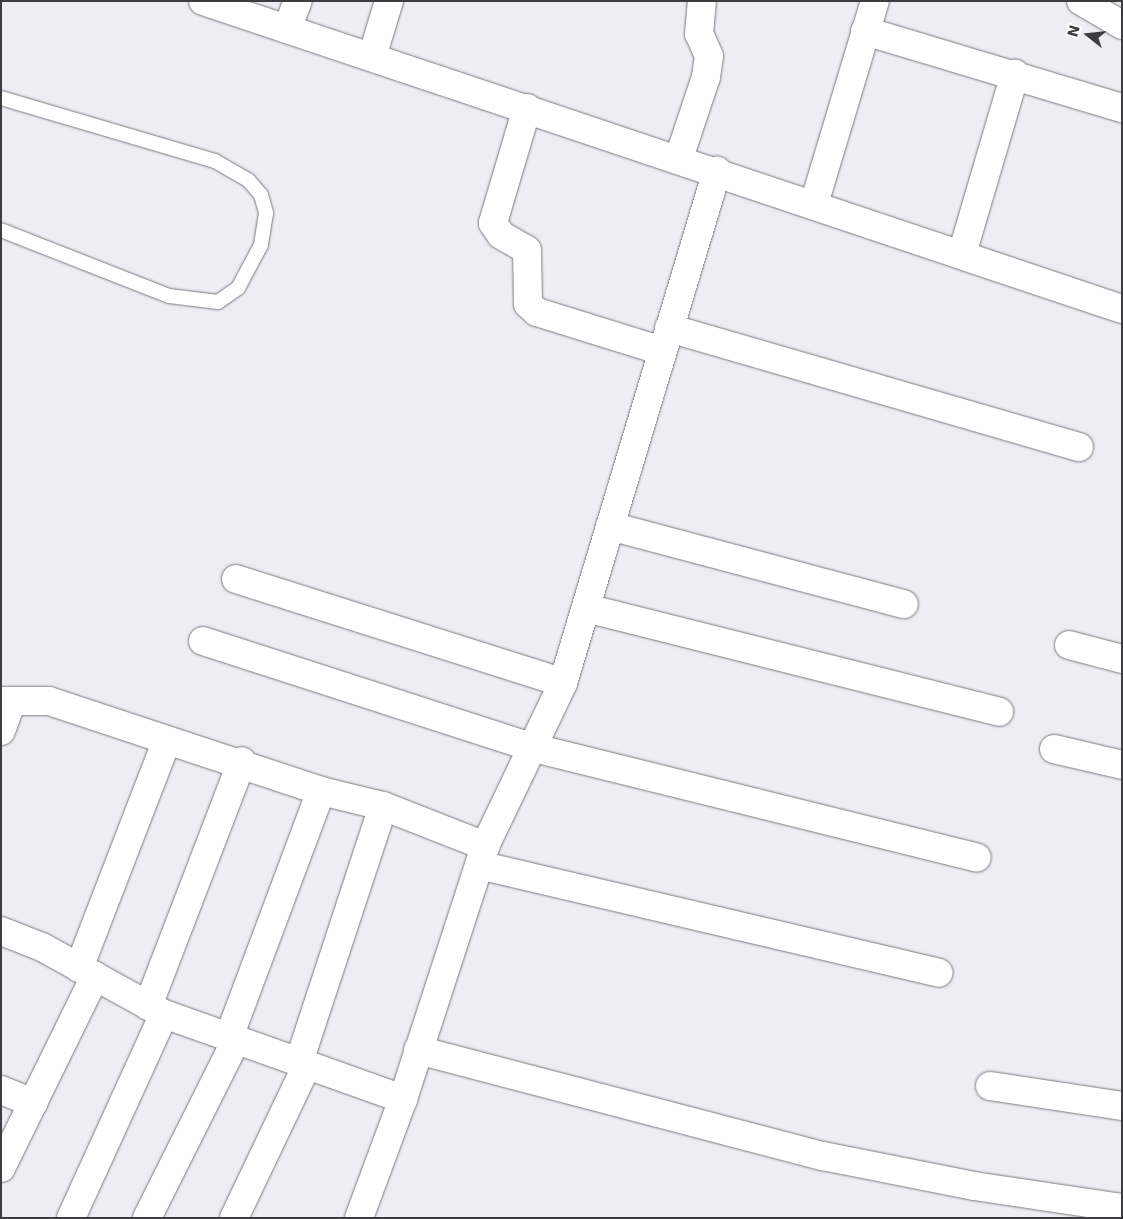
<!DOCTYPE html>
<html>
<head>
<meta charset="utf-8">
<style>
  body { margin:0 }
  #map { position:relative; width:1123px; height:1219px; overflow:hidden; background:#eeedf3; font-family:"DejaVu Sans",sans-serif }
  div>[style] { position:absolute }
  .roads { filter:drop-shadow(0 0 1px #7a797e) drop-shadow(0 0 1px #7a797e) }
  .lane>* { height:14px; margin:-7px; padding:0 7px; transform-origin:7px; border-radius:7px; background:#fff }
  .street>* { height:28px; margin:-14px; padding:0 14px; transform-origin:14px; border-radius:14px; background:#fff }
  span { translate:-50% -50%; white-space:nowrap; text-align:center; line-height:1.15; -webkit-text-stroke:4.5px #fff; paint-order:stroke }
  .frame { position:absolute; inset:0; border:2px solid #3d3c3e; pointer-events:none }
  .north { position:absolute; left:1063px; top:10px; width:50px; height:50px; -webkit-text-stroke:4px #fff; paint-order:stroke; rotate:286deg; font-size:14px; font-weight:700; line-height:20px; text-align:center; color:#3d3c3e }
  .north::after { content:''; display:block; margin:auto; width:18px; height:22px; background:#3d3c3e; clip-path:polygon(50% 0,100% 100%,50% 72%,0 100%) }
</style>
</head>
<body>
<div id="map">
  <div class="roads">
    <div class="lane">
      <div style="left:1px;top:98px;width:223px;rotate:16.4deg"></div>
      <div style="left:215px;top:161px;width:39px;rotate:30deg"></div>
      <div style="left:249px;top:181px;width:18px;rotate:49deg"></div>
      <div style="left:261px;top:195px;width:19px;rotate:74deg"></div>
      <div style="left:266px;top:213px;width:32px;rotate:99deg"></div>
      <div style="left:261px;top:245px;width:49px;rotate:118.1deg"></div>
      <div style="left:238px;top:288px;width:24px;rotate:145deg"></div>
      <div style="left:218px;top:302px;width:49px;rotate:-173deg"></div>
      <div style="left:169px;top:296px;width:180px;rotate:-158.6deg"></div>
    </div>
    <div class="street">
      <div style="left:203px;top:1px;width:969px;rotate:18.53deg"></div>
      <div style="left:1081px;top:1px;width:48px;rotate:30.3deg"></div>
      <div style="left:287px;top:29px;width:30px;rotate:-69deg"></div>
      <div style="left:865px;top:31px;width:268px;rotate:16.7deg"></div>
      <div style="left:372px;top:57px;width:59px;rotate:-73.1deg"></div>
      <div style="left:527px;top:108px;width:120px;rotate:106.5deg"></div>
      <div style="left:493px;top:223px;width:14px;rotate:56deg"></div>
      <div style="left:501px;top:235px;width:30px;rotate:30deg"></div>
      <div style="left:527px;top:250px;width:54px;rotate:88.9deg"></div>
      <div style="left:528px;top:304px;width:12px;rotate:42deg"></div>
      <div style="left:537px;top:312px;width:131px;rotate:17.3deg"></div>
      <div style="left:679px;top:158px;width:85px;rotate:-71.6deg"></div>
      <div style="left:706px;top:77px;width:21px;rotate:-82deg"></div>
      <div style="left:709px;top:56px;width:24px;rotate:-114deg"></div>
      <div style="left:699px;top:34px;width:33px;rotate:-85deg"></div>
      <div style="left:814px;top:204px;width:212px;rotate:-73.3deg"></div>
      <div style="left:962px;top:254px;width:188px;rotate:-73.6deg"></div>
      <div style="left:669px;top:328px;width:427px;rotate:16.2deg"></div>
      <div style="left:610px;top:526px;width:304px;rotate:14.9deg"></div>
      <div style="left:236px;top:579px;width:343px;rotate:17.6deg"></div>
      <div style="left:586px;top:608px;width:426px;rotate:14.1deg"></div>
      <div style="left:203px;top:641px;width:348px;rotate:17.9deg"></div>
      <div style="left:534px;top:748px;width:456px;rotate:13.9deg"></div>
      <div style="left:1069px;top:645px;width:55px;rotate:14.8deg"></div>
      <div style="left:1px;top:701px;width:48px"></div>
      <div style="left:49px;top:701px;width:287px;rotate:18.3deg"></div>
      <div style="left:321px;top:791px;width:64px;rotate:13.6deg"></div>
      <div style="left:383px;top:806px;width:110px;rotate:21.4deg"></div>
      <div style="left:1px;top:731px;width:32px;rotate:-70deg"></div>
      <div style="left:1054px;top:749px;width:70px;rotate:13.2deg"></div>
      <div style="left:479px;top:865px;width:472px;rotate:13.2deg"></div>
      <div style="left:1px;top:931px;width:44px;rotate:21.3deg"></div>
      <div style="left:42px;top:947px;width:139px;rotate:28.8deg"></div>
      <div style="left:164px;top:1014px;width:254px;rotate:19.6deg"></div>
      <div style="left:79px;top:968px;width:244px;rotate:-68.9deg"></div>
      <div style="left:148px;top:1006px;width:262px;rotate:-69deg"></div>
      <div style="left:229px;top:1037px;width:263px;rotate:-69.5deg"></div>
      <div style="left:418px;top:1050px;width:419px;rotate:14.7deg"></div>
      <div style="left:823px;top:1156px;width:154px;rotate:11.2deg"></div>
      <div style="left:974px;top:1186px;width:150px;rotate:8.5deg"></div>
      <div style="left:299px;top:1062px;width:269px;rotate:-71.8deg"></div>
      <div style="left:990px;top:1086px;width:134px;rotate:8.6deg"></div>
      <div style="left:1px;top:1090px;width:35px;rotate:22deg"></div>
      <div style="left:1px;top:1168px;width:214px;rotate:-63.9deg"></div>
      <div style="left:71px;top:1218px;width:224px;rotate:-65.5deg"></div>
      <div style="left:147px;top:1218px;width:199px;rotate:-63.4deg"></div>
      <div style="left:234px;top:1218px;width:170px;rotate:-64.5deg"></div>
      <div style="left:359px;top:1218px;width:127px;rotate:-69.7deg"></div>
      <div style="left:403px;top:1099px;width:266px;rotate:-72deg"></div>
      <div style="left:485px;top:846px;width:181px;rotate:-64.4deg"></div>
      <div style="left:563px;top:683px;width:535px;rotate:-73.26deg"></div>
    </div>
  </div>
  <div class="frame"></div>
  <div class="north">N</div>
</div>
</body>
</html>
